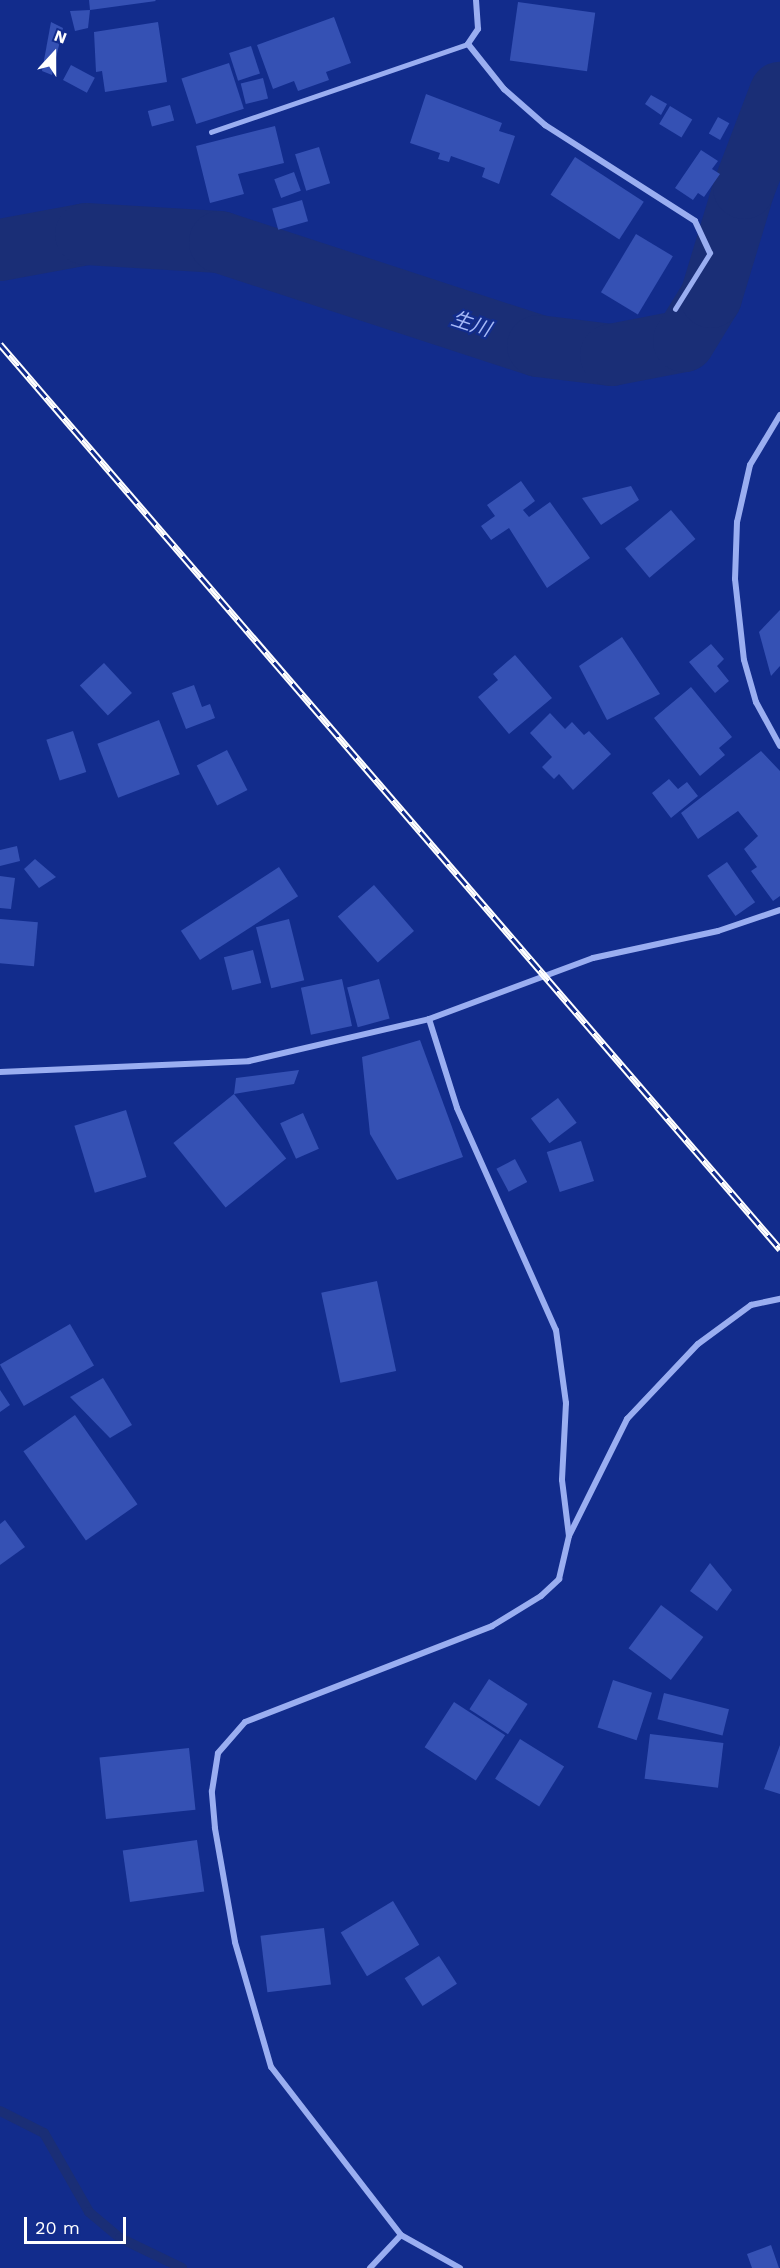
<!DOCTYPE html>
<html>
<head>
<meta charset="utf-8">
<style>
  body { margin:0 }
  #map { position:relative; width:780px; height:2268px; overflow:hidden; background:#122c8c; font-family:"Work Sans","Noto Sans JP",sans-serif }
  div>[style] { position:absolute }
  .stream>* { height:10px; margin:-5px; padding:0 5px; transform-origin:5px; border-radius:5px; background:#1a2e76 }
  .river>* { height:62px; margin:-31px; padding:0 31px; transform-origin:31px; border-radius:31px; background:#1a2e76 }
  .building>* { inset:0; background:#3551b4; transform-origin:0 0 }
  .service>* { height:4.5px; margin:-2.25px; padding:0 2.25px; transform-origin:2.25px; border-radius:2.25px; background:#9aaef1 }
  .minor>* { height:6px; margin:-3px; padding:0 3px; transform-origin:3px; border-radius:3px; background:#9aaef1 }
  .rail>* { height:7px; margin-top:-3.5px; transform-origin:0; background:repeating-linear-gradient(90deg,#122c8c 0 14px,#fff 0 28px); box-sizing:border-box; border-block:2px solid #fff }
  span { translate:-50% -50%; white-space:nowrap; text-align:center; line-height:1.15; -webkit-text-stroke:4.5px #122c8c; paint-order:stroke }
  .water-label { font-size:20px; color:#a6b9f8; font-style:italic }
  .north { position:absolute; left:24px; top:24px; width:60px; height:60px; -webkit-text-stroke:4px #122c8c; paint-order:stroke; rotate:21deg; font-size:16px; font-weight:700; line-height:24px; text-align:center; color:#fff }
  .north::after { content:''; display:block; margin:auto; width:21px; height:27px; background:#fff; clip-path:polygon(50% 0,100% 100%,50% 72%,0 100%) }
  .scale { position:absolute; left:24px; top:2217px; width:102px; height:27px; box-sizing:border-box; border:3px solid #fff; border-top:0; padding-left:8px; font-size:18px; line-height:21px; white-space:nowrap; color:#fff; -webkit-text-stroke:4px #122c8c; paint-order:stroke }
</style>
</head>
<body>
<div id="map">
  <div class="stream">
    <div style="left:0;top:2111px;width:49px;rotate:26.6deg"></div>
    <div style="left:44px;top:2133px;width:91px;rotate:60.3deg"></div>
    <div style="left:89px;top:2212px;width:40px;rotate:40deg"></div>
    <div style="left:120px;top:2238px;width:69px;rotate:25.8deg"></div>
  </div>
  <div class="river">
    <div style="left:0;top:250px;width:87px;rotate:-10.5deg"></div>
    <div style="left:86px;top:234px;width:134px;rotate:3.4deg"></div>
    <div style="left:220px;top:242px;width:335px;rotate:18.1deg"></div>
    <div style="left:538px;top:346px;width:74px;rotate:7deg"></div>
    <div style="left:611px;top:355px;width:74px;rotate:-10.9deg"></div>
    <div style="left:684px;top:341px;width:52px;rotate:-58.5deg"></div>
    <div style="left:711px;top:297px;width:114px;rotate:-73.2deg"></div>
    <div style="left:744px;top:188px;width:102px;rotate:-69.2deg"></div>
  </div>
  <div class="building">
    <div style="clip-path:polygon(89px 0,155px 0,156px 1px,90px 10px)"></div>
    <div style="left:518px;top:2px;width:78px;height:59px;rotate:8deg"></div>
    <div style="clip-path:polygon(90px 10px,88px 28px,75px 31px,70px 11px)"></div>
    <div style="clip-path:polygon(334px 17px,351px 63px,326px 72px,329px 80px,298px 91px,294px 81px,273px 89px,257px 45px)"></div>
    <div style="clip-path:polygon(51px 22px,63px 28px,52px 75px,42px 71px)"></div>
    <div style="clip-path:polygon(158px 22px,167px 82px,105px 92px,102px 71px,96px 72px,94px 32px)"></div>
    <div style="left:251px;top:46px;width:29px;height:23px;rotate:72deg"></div>
    <div style="left:229px;top:63px;width:48px;height:50px;rotate:72deg"></div>
    <div style="left:71px;top:65px;width:27px;height:17px;rotate:28deg"></div>
    <div style="left:263px;top:78px;width:21px;height:23px;rotate:76deg"></div>
    <div style="clip-path:polygon(426px 94px,502px 123px,499px 131px,515px 136px,499px 184px,482px 177px,485px 168px,451px 156px,449px 162px,438px 159px,440px 153px,410px 143px)"></div>
    <div style="clip-path:polygon(651px 95px,667px 104px,661px 115px,645px 104px)"></div>
    <div style="left:170px;top:105px;width:16px;height:23px;rotate:75deg"></div>
    <div style="left:670px;top:106px;width:26px;height:21px;rotate:31deg"></div>
    <div style="left:718px;top:117px;width:13px;height:19px;rotate:29deg"></div>
    <div style="clip-path:polygon(275px 126px,284px 163px,238px 174px,244px 194px,210px 203px,196px 146px)"></div>
    <div style="left:319px;top:147px;width:38px;height:25px;rotate:73deg"></div>
    <div style="clip-path:polygon(701px 150px,718px 161px,712px 169px,720px 174px,704px 197px,698px 193px,693px 200px,675px 188px)"></div>
    <div style="left:575px;top:157px;width:82px;height:45px;rotate:33deg"></div>
    <div style="left:294px;top:172px;width:20px;height:21px;rotate:70deg"></div>
    <div style="left:302px;top:200px;width:22px;height:31px;rotate:74deg"></div>
    <div style="left:636px;top:234px;width:43px;height:68px;rotate:31deg"></div>
    <div style="clip-path:polygon(521px 481px,535px 501px,523px 510px,529px 517px,550px 502px,590px 558px,547px 588px,509px 528px,491px 540px,481px 526px,495px 516px,487px 505px)"></div>
    <div style="clip-path:polygon(631px 486px,639px 500px,601px 525px,582px 498px)"></div>
    <div style="left:671px;top:510px;width:38px;height:60px;rotate:50deg"></div>
    <div style="clip-path:polygon(780px 610px,780px 666px,771px 676px,759px 632px)"></div>
    <div style="clip-path:polygon(622px 637px,660px 694px,607px 720px,579px 666px)"></div>
    <div style="clip-path:polygon(711px 644px,724px 659px,717px 666px,729px 681px,715px 693px,689px 662px)"></div>
    <div style="clip-path:polygon(515px 655px,552px 698px,509px 734px,478px 697px,498px 680px,493px 674px)"></div>
    <div style="left:104px;top:663px;width:41px;height:33px;rotate:47deg"></div>
    <div style="clip-path:polygon(194px 685px,202px 707px,210px 704px,215px 718px,186px 729px,172px 693px)"></div>
    <div style="clip-path:polygon(691px 687px,732px 737px,719px 748px,725px 755px,700px 776px,654px 718px)"></div>
    <div style="clip-path:polygon(550px 713px,565px 729px,572px 722px,584px 735px,589px 731px,611px 754px,573px 790px,559px 774px,554px 779px,542px 767px,552px 757px,530px 733px)"></div>
    <div style="left:159px;top:720px;width:58px;height:66px;rotate:69deg"></div>
    <div style="left:73px;top:731px;width:43px;height:28px;rotate:72deg"></div>
    <div style="left:227px;top:750px;width:45px;height:34px;rotate:63deg"></div>
    <div style="clip-path:polygon(761px 751px,780px 771px,780px 896px,773px 901px,751px 871px,757px 867px,744px 849px,758px 836px,738px 811px,698px 839px,681px 813px)"></div>
    <div style="clip-path:polygon(669px 779px,678px 789px,687px 782px,698px 796px,671px 818px,652px 793px)"></div>
    <div style="clip-path:polygon(17px 846px,20px 861px,0 866px,0 850px)"></div>
    <div style="clip-path:polygon(35px 859px,56px 877px,39px 888px,24px 869px)"></div>
    <div style="left:727px;top:862px;width:49px;height:24px;rotate:55deg"></div>
    <div style="left:279px;top:867px;width:35px;height:117px;rotate:57deg"></div>
    <div style="clip-path:polygon(0 876px,15px 878px,11px 909px,0 908px)"></div>
    <div style="left:374px;top:885px;width:61px;height:48px;rotate:49deg"></div>
    <div style="left:0;top:919px;width:38px;height:44px;rotate:5deg"></div>
    <div style="left:289px;top:919px;width:63px;height:34px;rotate:76deg"></div>
    <div style="left:253px;top:950px;width:34px;height:30px;rotate:76deg"></div>
    <div style="left:342px;top:979px;width:48px;height:42px;rotate:78deg"></div>
    <div style="left:379px;top:979px;width:41px;height:33px;rotate:75deg"></div>
    <div style="clip-path:polygon(420px 1040px,463px 1157px,397px 1180px,370px 1134px,362px 1057px)"></div>
    <div style="clip-path:polygon(299px 1070px,294px 1084px,234px 1094px,236px 1078px)"></div>
    <div style="left:234px;top:1094px;width:83px;height:78px;rotate:51deg"></div>
    <div style="left:558px;top:1098px;width:31px;height:34px;rotate:53deg"></div>
    <div style="left:126px;top:1110px;width:70px;height:54px;rotate:73deg"></div>
    <div style="left:303px;top:1113px;width:39px;height:25px;rotate:66deg"></div>
    <div style="left:581px;top:1141px;width:42px;height:36px;rotate:72deg"></div>
    <div style="left:515px;top:1159px;width:26px;height:21px;rotate:62deg"></div>
    <div style="left:377px;top:1281px;width:92px;height:57px;rotate:78deg"></div>
    <div style="left:70px;top:1324px;width:48px;height:81px;rotate:60deg"></div>
    <div style="clip-path:polygon(103px 1378px,132px 1425px,110px 1438px,70px 1397px)"></div>
    <div style="clip-path:polygon(0 1390px,10px 1405px,0 1412px)"></div>
    <div style="left:75px;top:1415px;width:109px;height:63px;rotate:55deg"></div>
    <div style="clip-path:polygon(5px 1520px,25px 1547px,0 1565px,0 1524px)"></div>
    <div style="clip-path:polygon(710px 1563px,732px 1590px,717px 1611px,690px 1591px)"></div>
    <div style="left:661px;top:1605px;width:53px;height:54px;rotate:37deg"></div>
    <div style="left:489px;top:1679px;width:46px;height:36px;rotate:33deg"></div>
    <div style="left:613px;top:1680px;width:41px;height:50px;rotate:18deg"></div>
    <div style="left:664px;top:1693px;width:67px;height:27px;rotate:14deg"></div>
    <div style="left:454px;top:1702px;width:61px;height:54px;rotate:33deg"></div>
    <div style="left:650px;top:1734px;width:74px;height:45px;rotate:7deg"></div>
    <div style="left:520px;top:1739px;width:52px;height:47px;rotate:32deg"></div>
    <div style="clip-path:polygon(780px 1745px,780px 1794px,764px 1789px)"></div>
    <div style="left:189px;top:1748px;width:62px;height:90px;rotate:84deg"></div>
    <div style="left:197px;top:1840px;width:52px;height:75px;rotate:82deg"></div>
    <div style="left:393px;top:1901px;width:51px;height:61px;rotate:59deg"></div>
    <div style="left:324px;top:1928px;width:57px;height:64px;rotate:83deg"></div>
    <div style="left:439px;top:1956px;width:33px;height:41px;rotate:57deg"></div>
    <div style="clip-path:polygon(771px 2245px,779px 2268px,752px 2268px,747px 2254px)"></div>
  </div>
  <div class="service">
    <div style="left:211px;top:132px;width:272px;rotate:-18.9deg"></div>
    <div style="left:675px;top:309px;width:66px;rotate:-58deg"></div>
  </div>
  <div class="minor">
    <div style="left:476px;top:0;width:29px;rotate:86deg"></div>
    <div style="left:478px;top:29px;width:18px;rotate:124deg"></div>
    <div style="left:468px;top:44px;width:58px;rotate:51.3deg"></div>
    <div style="left:504px;top:89px;width:55px;rotate:41.3deg"></div>
    <div style="left:545px;top:125px;width:178px;rotate:32.6deg"></div>
    <div style="left:695px;top:221px;width:35px;rotate:65deg"></div>
    <div style="left:780px;top:415px;width:58px;rotate:121deg"></div>
    <div style="left:750px;top:465px;width:58px;rotate:102.8deg"></div>
    <div style="left:737px;top:522px;width:57px;rotate:92deg"></div>
    <div style="left:735px;top:579px;width:81px;rotate:83.7deg"></div>
    <div style="left:744px;top:660px;width:44px;rotate:74.1deg"></div>
    <div style="left:756px;top:702px;width:50px;rotate:61.4deg"></div>
    <div style="left:429px;top:1019px;width:93px;rotate:72.5deg"></div>
    <div style="left:457px;top:1108px;width:243px;rotate:66deg"></div>
    <div style="left:556px;top:1330px;width:74px;rotate:82.2deg"></div>
    <div style="left:566px;top:1403px;width:77px;rotate:93deg"></div>
    <div style="left:562px;top:1480px;width:56px;rotate:82.9deg"></div>
    <div style="left:0;top:1072px;width:249px;rotate:-2.5deg"></div>
    <div style="left:249px;top:1061px;width:185px;rotate:-13.1deg"></div>
    <div style="left:429px;top:1019px;width:175px;rotate:-20.4deg"></div>
    <div style="left:593px;top:958px;width:128px;rotate:-12.2deg"></div>
    <div style="left:718px;top:931px;width:65px;rotate:-18.7deg"></div>
    <div style="left:370px;top:2268px;width:45px;rotate:-46.8deg"></div>
    <div style="left:460px;top:2268px;width:68px;rotate:-150.8deg"></div>
    <div style="left:401px;top:2235px;width:212px;rotate:-127.7deg"></div>
    <div style="left:271px;top:2067px;width:130px;rotate:-106.1deg"></div>
    <div style="left:235px;top:1942px;width:116px;rotate:-100deg"></div>
    <div style="left:215px;top:1828px;width:37px;rotate:-95deg"></div>
    <div style="left:212px;top:1791px;width:38px;rotate:-81deg"></div>
    <div style="left:218px;top:1753px;width:41px;rotate:-48.9deg"></div>
    <div style="left:245px;top:1722px;width:265px;rotate:-21.2deg"></div>
    <div style="left:492px;top:1626px;width:57px;rotate:-31.5deg"></div>
    <div style="left:541px;top:1596px;width:25px;rotate:-43deg"></div>
    <div style="left:559px;top:1579px;width:44px;rotate:-76.9deg"></div>
    <div style="left:569px;top:1536px;width:131px;rotate:-63.6deg"></div>
    <div style="left:627px;top:1419px;width:103px;rotate:-46.6deg"></div>
    <div style="left:698px;top:1344px;width:66px;rotate:-36.3deg"></div>
    <div style="left:751px;top:1305px;width:30px;rotate:-12deg"></div>
  </div>
  <div class="rail">
    <div style="left:0;top:344px;width:1195px;rotate:49.24deg"></div>
  </div>
  <div class="water-label">
    <span style="left:471px;top:324px;rotate:18deg">生川</span>
  </div>
  <div class="north">N</div>
  <div class="scale">20 m</div>
</div>
</body>
</html>
